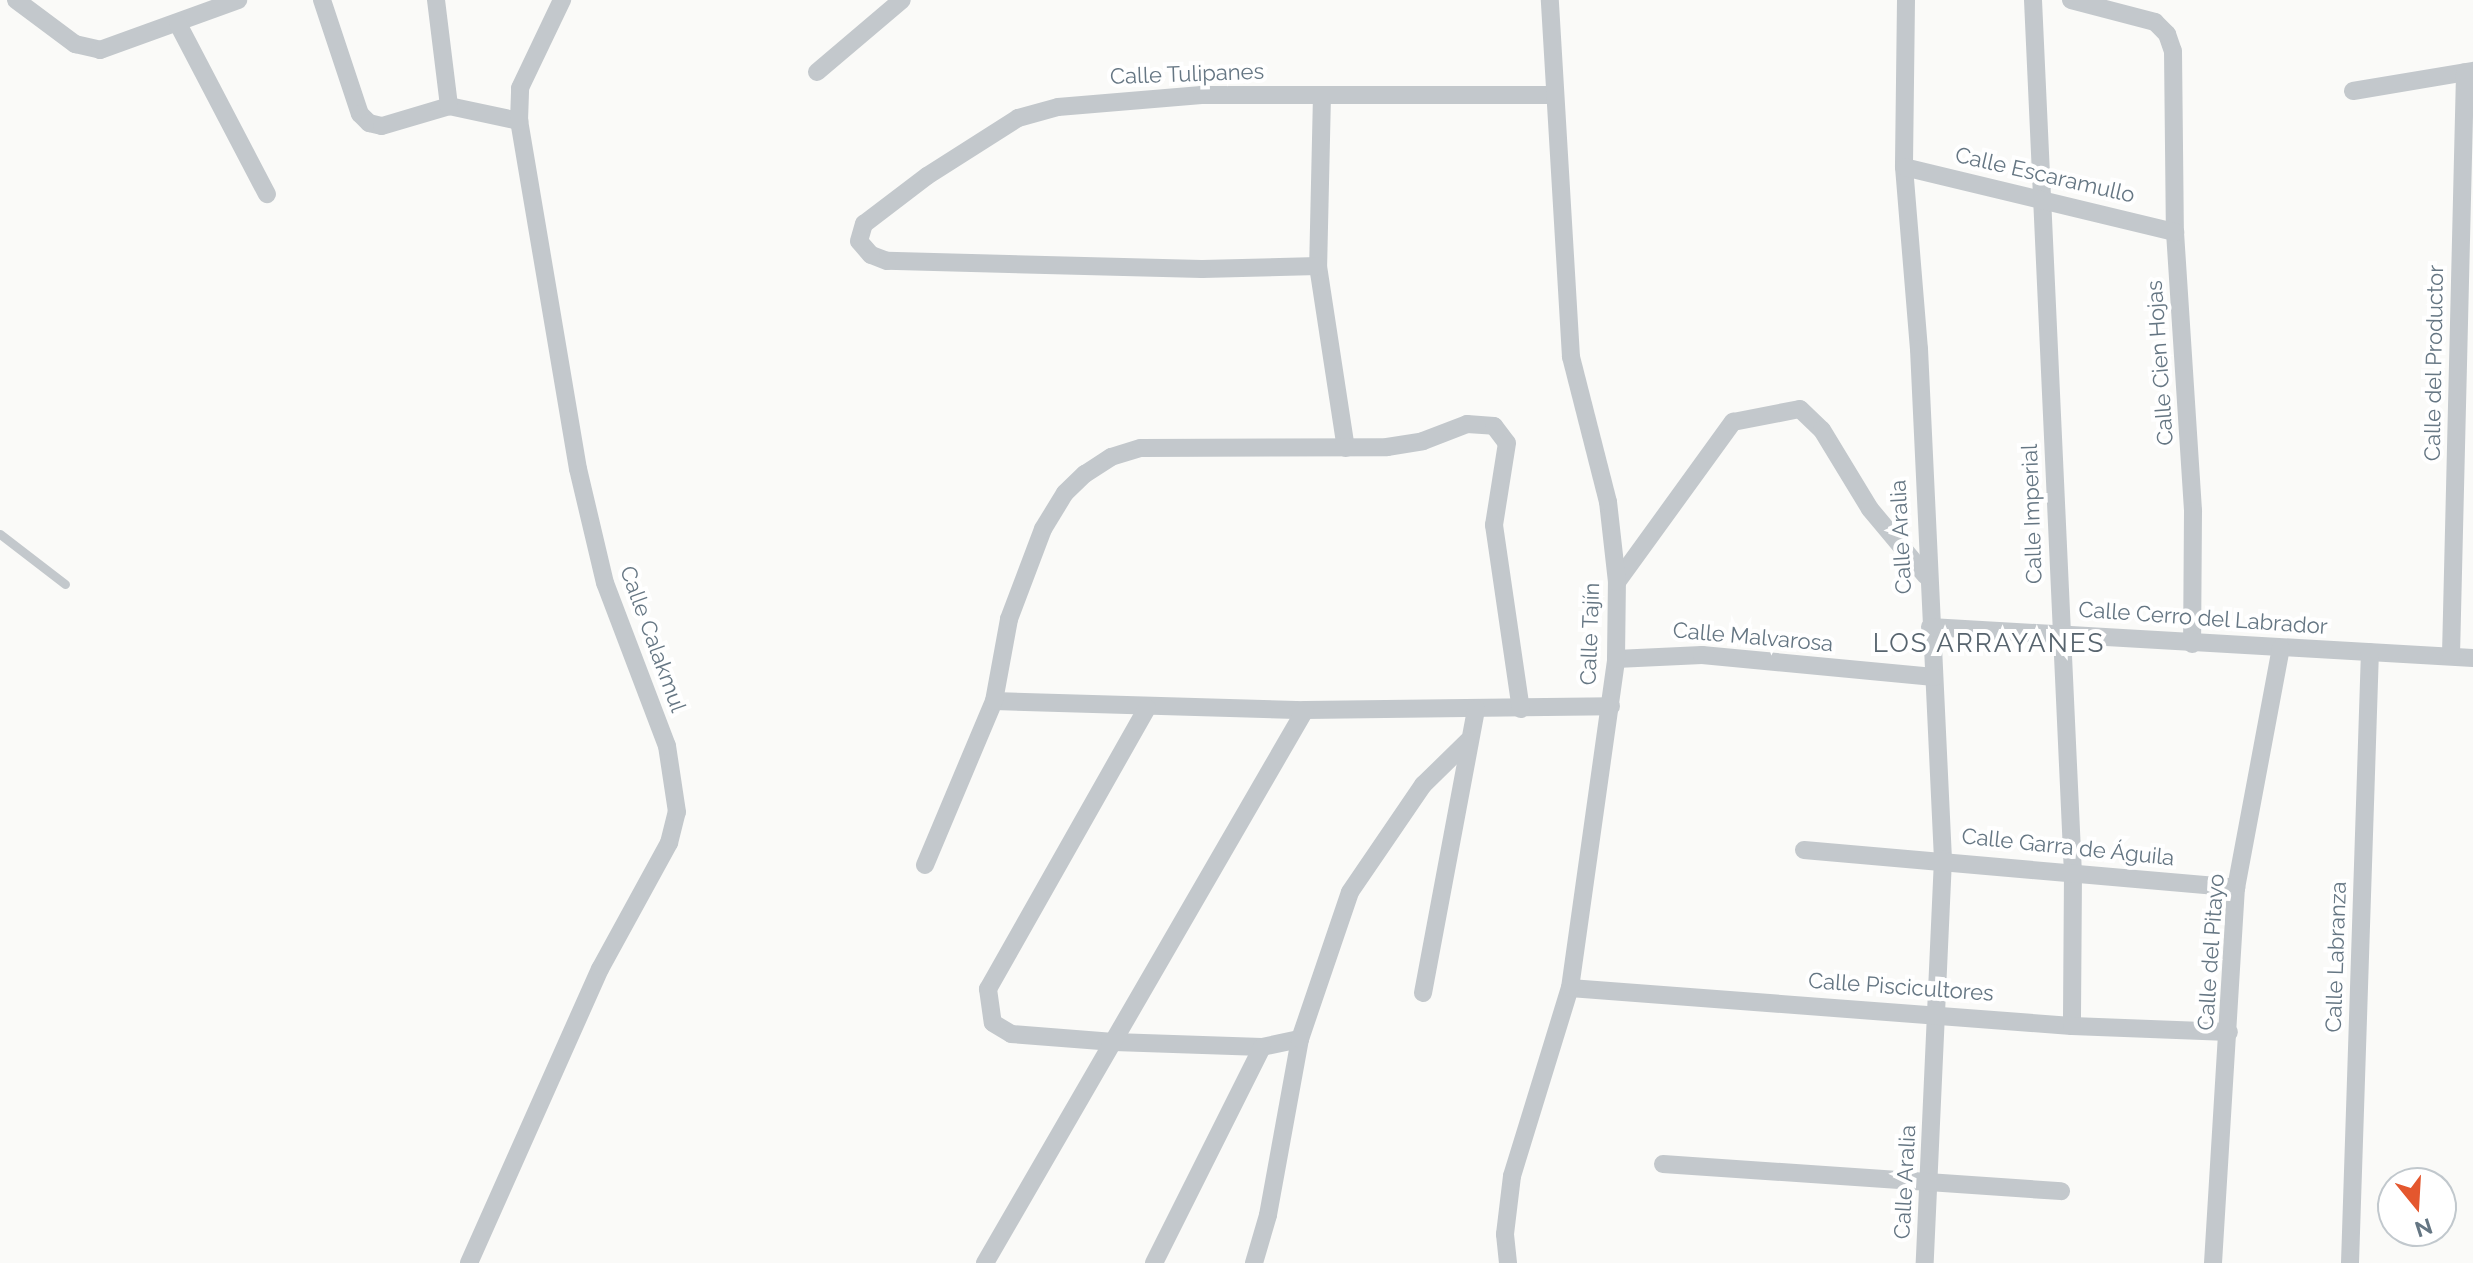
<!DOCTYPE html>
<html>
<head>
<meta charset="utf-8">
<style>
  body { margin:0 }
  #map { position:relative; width:2473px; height:1263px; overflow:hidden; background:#fafaf8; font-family:Raleway,sans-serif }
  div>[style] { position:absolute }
  .service>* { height:9px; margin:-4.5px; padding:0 4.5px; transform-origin:4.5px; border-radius:4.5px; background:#c3c8cc }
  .minor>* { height:18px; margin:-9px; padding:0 9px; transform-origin:9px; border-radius:9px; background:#c3c8cc }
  span { translate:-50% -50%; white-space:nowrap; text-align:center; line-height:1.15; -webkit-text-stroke:8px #fff; paint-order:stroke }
  .street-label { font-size:22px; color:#657683 }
  .quarter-label { font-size:26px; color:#57646e; letter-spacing:2px }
  .north { position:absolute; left:2377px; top:1167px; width:80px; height:80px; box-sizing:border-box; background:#fff; border:2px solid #c1c8cd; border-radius:50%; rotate:162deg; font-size:22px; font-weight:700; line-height:32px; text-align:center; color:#657683 }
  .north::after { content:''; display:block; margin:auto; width:28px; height:36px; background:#e4572e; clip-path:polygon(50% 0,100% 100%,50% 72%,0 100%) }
</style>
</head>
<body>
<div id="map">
  <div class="service">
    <div style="left:0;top:534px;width:82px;rotate:37.6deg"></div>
  </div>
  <div class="minor">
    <div style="left:16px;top:0;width:74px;rotate:36.7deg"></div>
    <div style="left:75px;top:44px;width:26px;rotate:13deg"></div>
    <div style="left:100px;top:50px;width:147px;rotate:-19.9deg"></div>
    <div style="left:322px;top:0;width:120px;rotate:71.6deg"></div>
    <div style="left:360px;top:114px;width:13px;rotate:45deg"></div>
    <div style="left:369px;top:123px;width:13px;rotate:13deg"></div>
    <div style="left:382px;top:126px;width:70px;rotate:-16.6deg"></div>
    <div style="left:449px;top:106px;width:72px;rotate:12.1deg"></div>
    <div style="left:436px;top:0;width:107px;rotate:83deg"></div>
    <div style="left:1906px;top:0;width:167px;rotate:90.7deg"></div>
    <div style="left:1904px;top:167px;width:183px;rotate:85.3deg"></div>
    <div style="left:1919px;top:349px;width:511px;rotate:87.31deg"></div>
    <div style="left:1943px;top:859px;width:404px;rotate:92.6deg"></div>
    <div style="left:2033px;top:0;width:874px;rotate:87.38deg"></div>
    <div style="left:2073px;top:873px;width:153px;rotate:90.4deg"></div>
    <div style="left:2071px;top:0;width:87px;rotate:14.7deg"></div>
    <div style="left:2155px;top:22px;width:17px;rotate:45deg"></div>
    <div style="left:2167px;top:34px;width:18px;rotate:71deg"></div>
    <div style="left:2173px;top:51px;width:181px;rotate:89.4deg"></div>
    <div style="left:2175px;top:232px;width:280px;rotate:86.3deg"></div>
    <div style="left:2193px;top:511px;width:133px;rotate:90.4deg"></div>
    <div style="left:178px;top:24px;width:192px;rotate:62.4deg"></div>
    <div style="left:817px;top:72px;width:111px;rotate:-40.3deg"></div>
    <div style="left:2353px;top:91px;width:122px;rotate:-9.5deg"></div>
    <div style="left:1322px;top:95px;width:171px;rotate:91.3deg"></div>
    <div style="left:1318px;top:266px;width:184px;rotate:81.3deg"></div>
    <div style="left:1904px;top:167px;width:279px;rotate:13.5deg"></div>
    <div style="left:1318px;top:266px;width:116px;rotate:178.5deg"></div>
    <div style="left:1202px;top:269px;width:315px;rotate:-178.5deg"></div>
    <div style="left:887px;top:261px;width:17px;rotate:-159deg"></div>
    <div style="left:871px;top:255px;width:18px;rotate:-131deg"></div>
    <div style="left:859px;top:241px;width:18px;rotate:-74deg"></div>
    <div style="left:864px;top:224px;width:79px;rotate:-37.3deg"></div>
    <div style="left:927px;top:176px;width:108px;rotate:-32.5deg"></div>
    <div style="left:1018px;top:118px;width:41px;rotate:-15.4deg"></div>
    <div style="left:1058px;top:107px;width:144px;rotate:-4.8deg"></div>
    <div style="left:1202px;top:95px;width:353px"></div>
    <div style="left:1617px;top:582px;width:198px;rotate:-54.1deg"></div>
    <div style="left:1733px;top:422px;width:68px;rotate:-11deg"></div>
    <div style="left:1800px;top:409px;width:30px;rotate:44deg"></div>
    <div style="left:1822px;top:430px;width:92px;rotate:58.7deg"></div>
    <div style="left:1870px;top:509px;width:87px;rotate:50.1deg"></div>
    <div style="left:1930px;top:627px;width:544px;rotate:3.27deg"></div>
    <div style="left:2451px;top:655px;width:583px;rotate:-88.62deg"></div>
    <div style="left:1616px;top:659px;width:86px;rotate:-2.7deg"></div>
    <div style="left:1702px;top:655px;width:233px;rotate:5.4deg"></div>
    <div style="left:994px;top:701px;width:311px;rotate:1.7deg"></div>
    <div style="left:1305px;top:710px;width:306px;rotate:-0.7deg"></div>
    <div style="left:1147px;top:708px;width:323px;rotate:119.5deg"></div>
    <div style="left:988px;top:989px;width:34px;rotate:82deg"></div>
    <div style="left:993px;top:1023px;width:21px;rotate:31deg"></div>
    <div style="left:1011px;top:1034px;width:103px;rotate:4.4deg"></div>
    <div style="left:1114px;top:1042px;width:148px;rotate:1.9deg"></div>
    <div style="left:1262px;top:1047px;width:39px;rotate:-12deg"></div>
    <div style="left:1804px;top:850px;width:434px;rotate:5deg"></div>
    <div style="left:925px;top:865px;width:178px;rotate:-67.2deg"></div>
    <div style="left:994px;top:701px;width:83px;rotate:-79.6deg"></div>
    <div style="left:1009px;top:619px;width:96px;rotate:-69.3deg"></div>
    <div style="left:1043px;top:529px;width:42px;rotate:-58.6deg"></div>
    <div style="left:1065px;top:493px;width:28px;rotate:-44deg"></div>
    <div style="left:1085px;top:474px;width:31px;rotate:-33deg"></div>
    <div style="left:1111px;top:457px;width:31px;rotate:-17deg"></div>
    <div style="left:1141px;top:448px;width:246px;rotate:-0.2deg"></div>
    <div style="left:1387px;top:447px;width:36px;rotate:-9deg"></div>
    <div style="left:1423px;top:441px;width:47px;rotate:-21.1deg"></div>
    <div style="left:1467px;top:424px;width:27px;rotate:4deg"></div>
    <div style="left:1494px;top:426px;width:21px;rotate:53deg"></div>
    <div style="left:1507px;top:443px;width:83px;rotate:99deg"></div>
    <div style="left:1494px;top:525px;width:186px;rotate:81.7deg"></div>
    <div style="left:1570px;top:988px;width:503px;rotate:4.33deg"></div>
    <div style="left:2072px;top:1026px;width:157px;rotate:2.2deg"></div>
    <div style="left:1423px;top:993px;width:289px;rotate:-79.4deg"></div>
    <div style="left:1663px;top:1164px;width:399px;rotate:3.9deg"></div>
    <div style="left:469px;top:1263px;width:322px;rotate:-66deg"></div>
    <div style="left:600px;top:969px;width:144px;rotate:-61.3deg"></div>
    <div style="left:669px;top:843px;width:32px;rotate:-76deg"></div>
    <div style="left:677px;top:812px;width:67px;rotate:-98.6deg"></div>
    <div style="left:667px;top:746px;width:174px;rotate:-110.8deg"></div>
    <div style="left:605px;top:583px;width:117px;rotate:-103.3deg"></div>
    <div style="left:578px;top:469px;width:353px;rotate:-99.6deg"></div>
    <div style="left:519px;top:121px;width:33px;rotate:-88deg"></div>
    <div style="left:520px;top:88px;width:98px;rotate:-64.5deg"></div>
    <div style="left:985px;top:1263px;width:639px;rotate:-59.94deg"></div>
    <div style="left:1154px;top:1263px;width:241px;rotate:-63.4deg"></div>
    <div style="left:1254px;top:1263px;width:50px;rotate:-73.7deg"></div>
    <div style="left:1268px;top:1215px;width:179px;rotate:-79.7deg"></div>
    <div style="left:1300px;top:1039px;width:155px;rotate:-71.2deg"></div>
    <div style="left:1350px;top:892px;width:130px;rotate:-55.7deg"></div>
    <div style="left:1423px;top:785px;width:63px;rotate:-44.4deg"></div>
    <div style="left:1508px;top:1263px;width:29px;rotate:-96deg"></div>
    <div style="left:1505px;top:1234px;width:58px;rotate:-83.1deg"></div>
    <div style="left:1512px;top:1176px;width:197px;rotate:-72.9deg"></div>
    <div style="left:1570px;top:988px;width:332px;rotate:-82deg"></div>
    <div style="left:1616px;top:659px;width:77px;rotate:-89.3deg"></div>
    <div style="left:1617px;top:582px;width:81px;rotate:-96.4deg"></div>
    <div style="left:1608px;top:502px;width:150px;rotate:-104.3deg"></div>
    <div style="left:1571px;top:357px;width:358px;rotate:-93.4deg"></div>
    <div style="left:2213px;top:1263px;width:376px;rotate:-86.5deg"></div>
    <div style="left:2236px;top:888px;width:244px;rotate:-79.4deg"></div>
    <div style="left:2350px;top:1263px;width:611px;rotate:-88.13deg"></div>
  </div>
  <div class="street-label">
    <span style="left:1187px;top:74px;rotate:-2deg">Calle Tulipanes</span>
    <span style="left:2045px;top:175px;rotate:13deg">Calle Escaramullo</span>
    <span style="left:2160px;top:363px;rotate:-94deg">Calle Cien Hojas</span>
    <span style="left:2434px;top:363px;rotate:-89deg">Calle del Productor</span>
    <span style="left:2032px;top:514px;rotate:-92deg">Calle Imperial</span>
    <span style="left:1901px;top:537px;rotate:-93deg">Calle Aralia</span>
    <span style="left:2203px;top:618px;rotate:4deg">Calle Cerro del Labrador</span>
    <span style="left:1590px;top:634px;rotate:-88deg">Calle Tajín</span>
    <span style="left:1753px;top:637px;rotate:5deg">Calle Malvarosa</span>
    <span style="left:653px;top:639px;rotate:70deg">Calle Calakmul</span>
    <span style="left:2068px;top:847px;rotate:6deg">Calle Garra de Águila</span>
    <span style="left:2211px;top:952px;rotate:-86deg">Calle del Pitayo</span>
    <span style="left:2336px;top:957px;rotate:-88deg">Calle Labranza</span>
    <span style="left:1901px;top:987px;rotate:4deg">Calle Piscicultores</span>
    <span style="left:1905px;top:1182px;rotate:-87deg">Calle Aralia</span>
  </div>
  <div class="quarter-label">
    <span style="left:1989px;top:644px">LOS ARRAYANES</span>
  </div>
  <div class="north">N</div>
</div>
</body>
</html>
